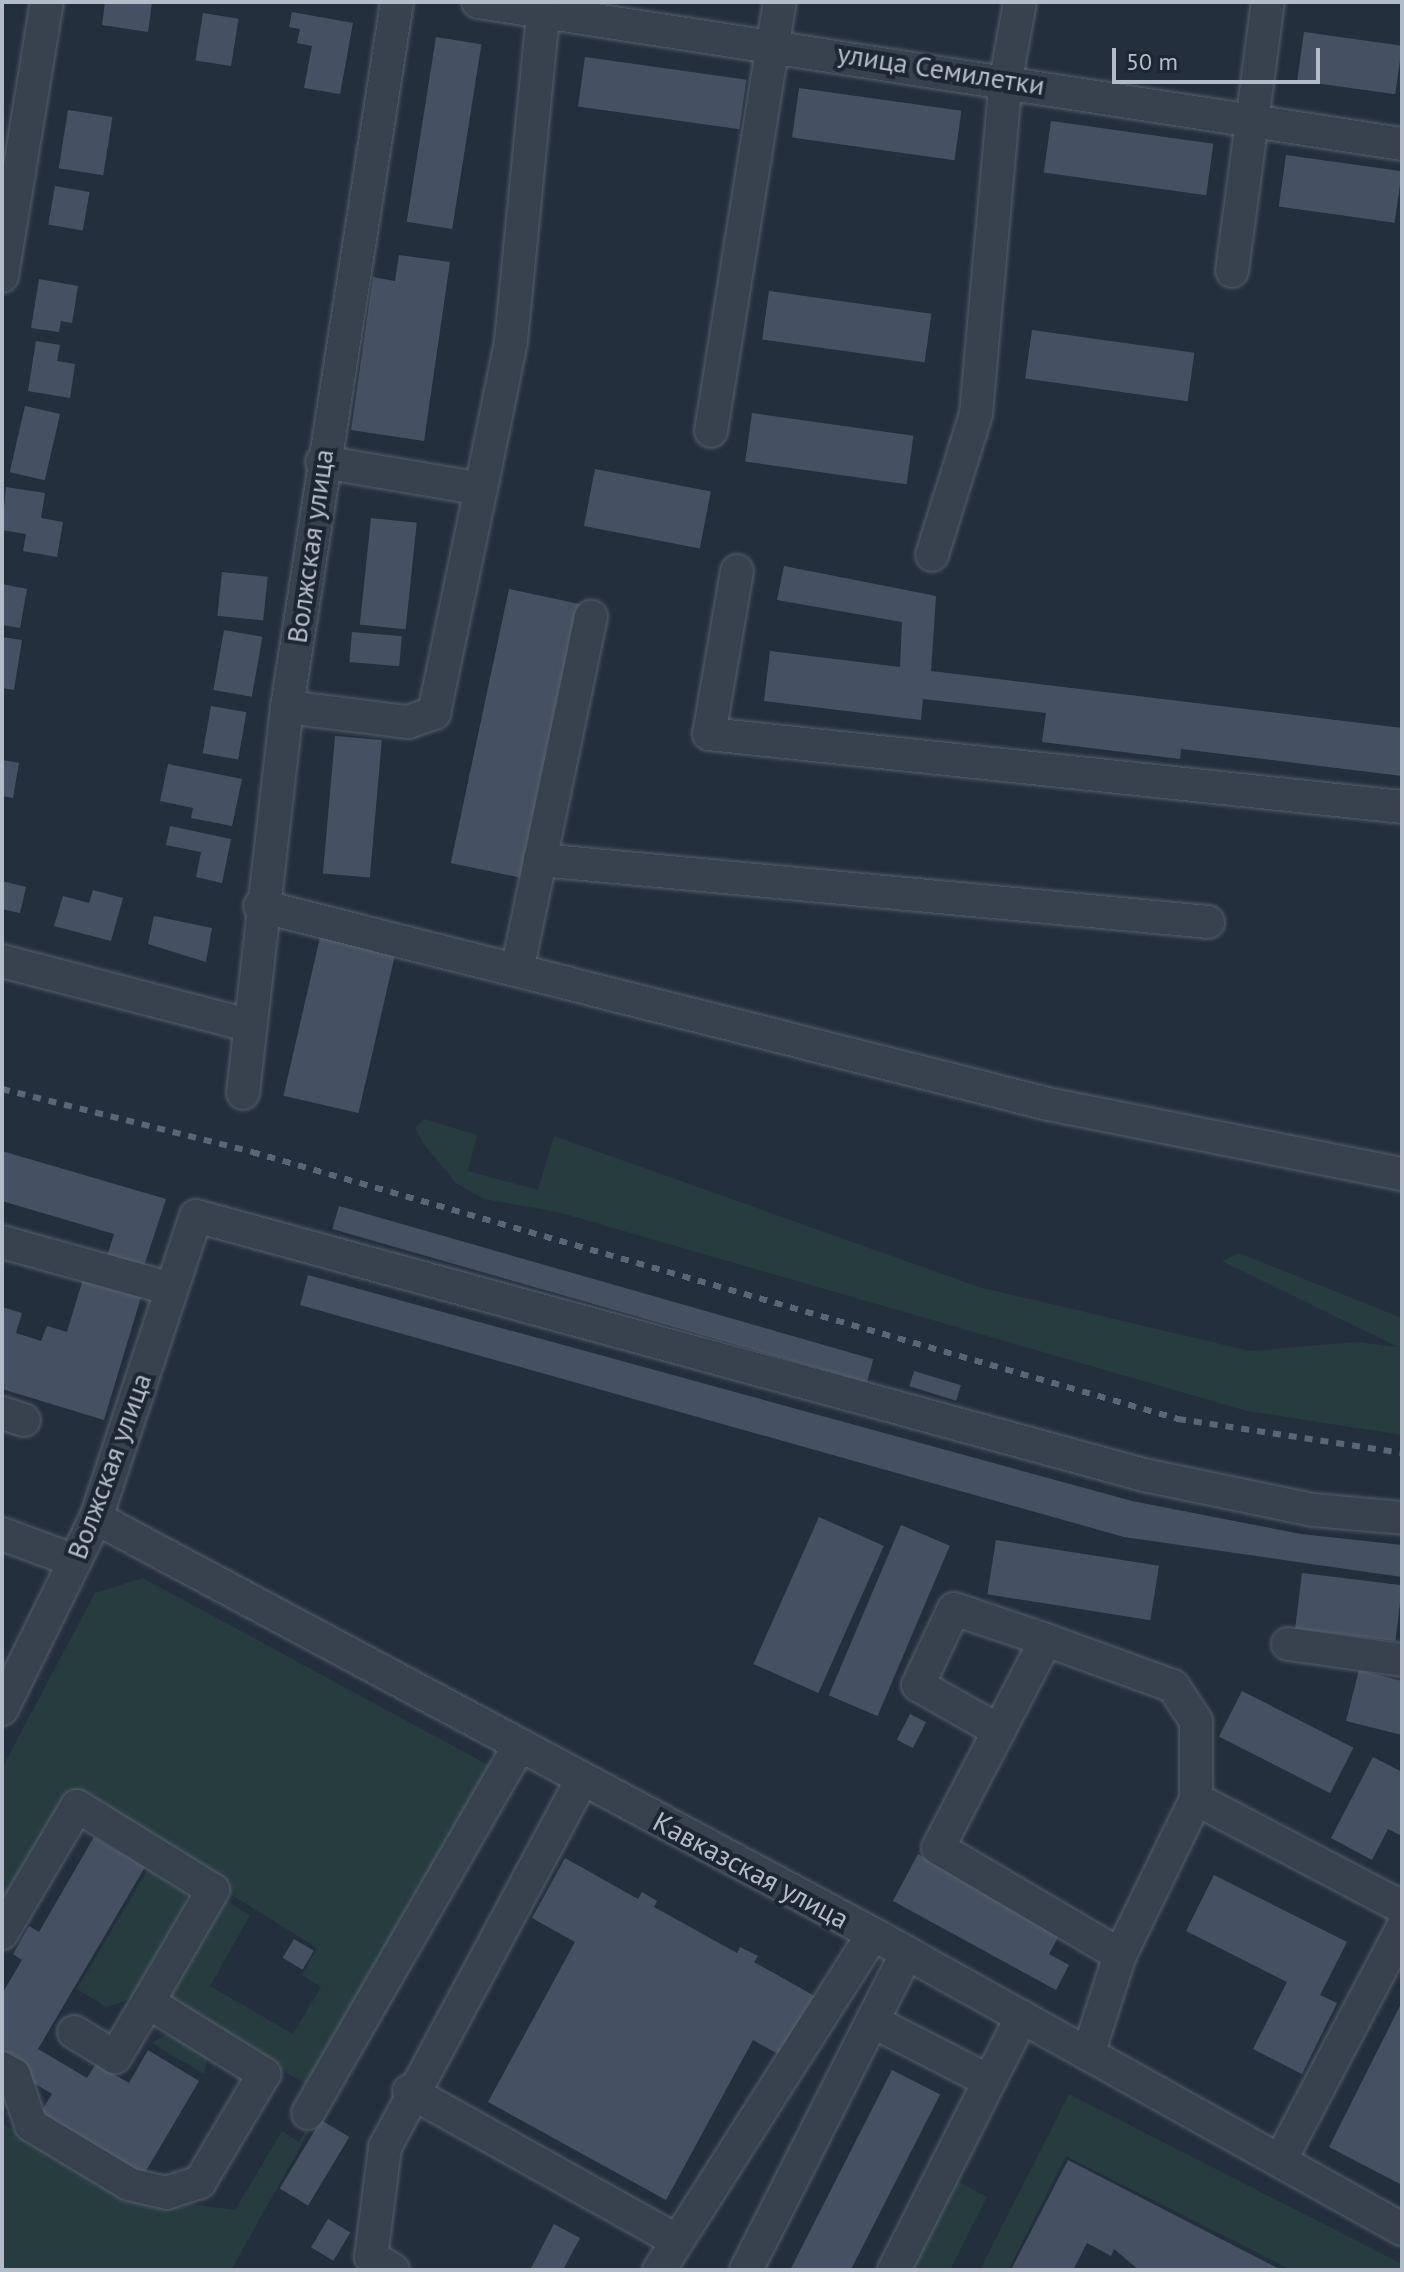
<!DOCTYPE html>
<html>
<head>
<meta charset="utf-8">
<style>
  body { margin:0 }
  #map { position:relative; width:1404px; height:2272px; overflow:hidden; background:#242f3e; font-family:"PT Sans",sans-serif }
  div>[style] { position:absolute }
  .green>* { inset:0; background:#263c3f }
  .building>* { inset:0; background:#455162; transform-origin:0 0 }
  .roads { filter:drop-shadow(0 0 2px #565f6c) drop-shadow(0 0 2px #565f6c) }
  .minor>* { height:32px; margin:-16px; padding:0 16px; transform-origin:16px; border-radius:16px; background:#38414e }
  .rail>* { height:6px; margin-top:-3px; transform-origin:0; background:repeating-linear-gradient(90deg,#5a6575 0 8px,transparent 0 16px) }
  span { translate:-50% -50%; white-space:nowrap; text-align:center; line-height:1.15; -webkit-text-stroke:8px #1d2633; paint-order:stroke }
  .street-label { font-size:28px; color:#b4bcc9 }
  .frame { position:absolute; inset:0; border:4px solid #b4bcc9; pointer-events:none }
  .scale { position:absolute; left:1112px; top:48px; width:208px; height:36px; box-sizing:border-box; border:4px solid #b4bcc9; border-top:0; padding-left:10px; font-size:24px; line-height:28px; white-space:nowrap; color:#b4bcc9; -webkit-text-stroke:6px #1d2633; paint-order:stroke }
</style>
</head>
<body>
<div id="map">
  <div class="green">
    <div style="clip-path:polygon(424px 1119px,477px 1135px,468px 1171px,538px 1190px,554px 1136px,979px 1287px,1250px 1351px,1357px 1342px,1398px 1347px,1222px 1261px,1239px 1253px,1402px 1318px,1402px 1435px,1247px 1411px,558px 1212px,484px 1199px,457px 1184px,426px 1147px,415px 1128px)"></div>
    <div style="clip-path:polygon(143px 1578px,490px 1766px,309px 2086px,167px 2001px,218px 1896px,250px 1915px,210px 1986px,293px 2034px,321px 1987px,302px 1975px,317px 1948px,222px 1889px,226px 1882px,69px 1789px,2px 1902px,2px 1768px,95px 1593px)"></div>
    <div style="clip-path:polygon(488px 1813px,231px 2270px,2px 2270px,2px 2123px,125px 2195px,235px 2210px,282px 2131px,299px 2142px)"></div>
    <div style="clip-path:polygon(152px 1862px,187px 1891px,185px 1907px,131px 1999px,106px 2007px,77px 1989px)"></div>
    <div style="clip-path:polygon(169px 2032px,208px 2056px,204px 2074px,152px 2043px)"></div>
    <div style="clip-path:polygon(1069px 2094px,1402px 2264px,1402px 2270px,1291px 2270px,1066px 2156px,1008px 2270px,980px 2270px)"></div>
    <div style="clip-path:polygon(953px 2179px,987px 2197px,950px 2270px,907px 2270px)"></div>
  </div>
  <div class="building">
    <div style="clip-path:polygon(105px 2px,152px 2px,148px 32px,102px 25px)"></div>
    <div style="clip-path:polygon(292px 12px,353px 23px,340px 94px,304px 88px,312px 46px,297px 43px,300px 29px,289px 27px)"></div>
    <div style="left:203px;top:13px;width:36px;height:48px;rotate:9deg"></div>
    <div style="left:1304px;top:32px;width:99px;height:49px;rotate:8deg"></div>
    <div style="left:436px;top:37px;width:46px;height:187px;rotate:9deg"></div>
    <div style="left:585px;top:57px;width:163px;height:50px;rotate:8deg"></div>
    <div style="left:799px;top:88px;width:164px;height:50px;rotate:8deg"></div>
    <div style="left:68px;top:110px;width:45px;height:59px;rotate:9deg"></div>
    <div style="left:1051px;top:121px;width:164px;height:52px;rotate:8deg"></div>
    <div style="left:1286px;top:155px;width:117px;height:52px;rotate:8deg"></div>
    <div style="left:55px;top:186px;width:35px;height:39px;rotate:10deg"></div>
    <div style="clip-path:polygon(399px 255px,450px 262px,424px 441px,351px 430px,373px 277px,395px 281px)"></div>
    <div style="clip-path:polygon(39px 279px,78px 286px,72px 323px,61px 321px,59px 332px,31px 328px)"></div>
    <div style="left:769px;top:291px;width:164px;height:49px;rotate:8deg"></div>
    <div style="left:1032px;top:330px;width:164px;height:49px;rotate:8deg"></div>
    <div style="clip-path:polygon(36px 341px,60px 345px,57px 361px,75px 364px,70px 398px,28px 391px)"></div>
    <div style="left:25px;top:406px;width:36px;height:68px;rotate:13deg"></div>
    <div style="left:752px;top:413px;width:163px;height:49px;rotate:8deg"></div>
    <div style="left:595px;top:469px;width:118px;height:58px;rotate:11deg"></div>
    <div style="clip-path:polygon(6px 487px,45px 493px,41px 518px,63px 522px,57px 557px,23px 551px,26px 534px,2px 530px)"></div>
    <div style="left:371px;top:518px;width:46px;height:107px;rotate:6deg"></div>
    <div style="clip-path:polygon(784px 566px,936px 596px,931px 671px,1402px 728px,1402px 776px,1181px 749px,1180px 759px,1042px 742px,1046px 713px,923px 699px,921px 720px,764px 701px,770px 651px,900px 667px,902px 622px,777px 600px)"></div>
    <div style="left:222px;top:572px;width:46px;height:44px;rotate:6deg"></div>
    <div style="clip-path:polygon(2px 584px,27px 589px,20px 628px,2px 625px)"></div>
    <div style="left:509px;top:589px;width:79px;height:280px;rotate:12deg"></div>
    <div style="left:224px;top:630px;width:39px;height:61px;rotate:10deg"></div>
    <div style="left:352px;top:632px;width:50px;height:30px;rotate:5deg"></div>
    <div style="clip-path:polygon(2px 637px,22px 640px,14px 690px,2px 688px)"></div>
    <div style="left:211px;top:706px;width:36px;height:48px;rotate:10deg"></div>
    <div style="left:335px;top:736px;width:47px;height:138px;rotate:5deg"></div>
    <div style="clip-path:polygon(2px 760px,19px 763px,13px 798px,2px 796px)"></div>
    <div style="clip-path:polygon(168px 764px,242px 779px,232px 826px,191px 818px,193px 808px,160px 801px)"></div>
    <div style="clip-path:polygon(170px 826px,231px 839px,222px 883px,196px 877px,201px 852px,166px 845px)"></div>
    <div style="clip-path:polygon(2px 881px,26px 887px,20px 913px,2px 909px)"></div>
    <div style="clip-path:polygon(93px 890px,123px 898px,111px 941px,54px 926px,63px 896px,89px 903px)"></div>
    <div style="clip-path:polygon(154px 916px,212px 928px,206px 962px,148px 944px)"></div>
    <div style="left:321px;top:933px;width:77px;height:167px;rotate:13deg"></div>
    <div style="clip-path:polygon(2px 1151px,166px 1199px,144px 1266px,107px 1256px,114px 1234px,2px 1201px)"></div>
    <div style="left:339px;top:1206px;width:556px;height:24px;rotate:16deg"></div>
    <div style="clip-path:polygon(308px 1275px,1132px 1501px,1301px 1534px,1402px 1545px,1402px 1577px,1124px 1537px,300px 1305px)"></div>
    <div style="clip-path:polygon(83px 1279px,141px 1297px,104px 1420px,2px 1389px,2px 1307px,22px 1313px,16px 1333px,41px 1341px,47px 1326px,67px 1332px)"></div>
    <div style="left:914px;top:1371px;width:49px;height:16px;rotate:17deg"></div>
    <div style="left:819px;top:1517px;width:71px;height:161px;rotate:24deg"></div>
    <div style="left:901px;top:1525px;width:53px;height:185px;rotate:23deg"></div>
    <div style="left:996px;top:1540px;width:165px;height:55px;rotate:9deg"></div>
    <div style="left:1302px;top:1573px;width:101px;height:56px;rotate:7deg"></div>
    <div style="clip-path:polygon(1359px 1670px,1402px 1681px,1402px 1735px,1346px 1721px)"></div>
    <div style="left:1242px;top:1691px;width:125px;height:51px;rotate:27deg"></div>
    <div style="left:910px;top:1714px;width:18px;height:29px;rotate:27deg"></div>
    <div style="clip-path:polygon(1373px 1757px,1402px 1772px,1402px 1836px,1388px 1829px,1372px 1860px,1331px 1838px)"></div>
    <div style="clip-path:polygon(94px 1837px,145px 1867px,38px 2049px,87px 2078px,96px 2064px,129px 2083px,148px 2050px,199px 2081px,143px 2176px,39px 2115px,52px 2094px,2px 2064px,2px 1994px,22px 1960px,13px 1954px,29px 1926px,39px 1932px)"></div>
    <div style="clip-path:polygon(918px 1854px,1061px 1932px,1049px 1954px,1069px 1965px,1056px 1990px,893px 1901px)"></div>
    <div style="clip-path:polygon(565px 1858px,638px 1899px,642px 1892px,657px 1901px,654px 1907px,737px 1953px,740px 1947px,758px 1956px,754px 1962px,820px 1999px,787px 2059px,753px 2040px,666px 2200px,488px 2102px,575px 1942px,532px 1918px)"></div>
    <div style="clip-path:polygon(1214px 1875px,1347px 1942px,1320px 1995px,1337px 2003px,1302px 2074px,1253px 2049px,1287px 1982px,1186px 1931px)"></div>
    <div style="left:294px;top:1939px;width:23px;height:22px;rotate:31deg"></div>
    <div style="clip-path:polygon(1402px 2002px,1402px 2185px,1329px 2147px)"></div>
    <div style="left:892px;top:2070px;width:54px;height:225px;rotate:27deg"></div>
    <div style="left:321px;top:2120px;width:33px;height:80px;rotate:31deg"></div>
    <div style="clip-path:polygon(1068px 2160px,1281px 2270px,1139px 2270px,1114px 2249px,1111px 2256px,1087px 2243px,1073px 2270px,1011px 2270px)"></div>
    <div style="left:328px;top:2219px;width:26px;height:33px;rotate:31deg"></div>
    <div style="clip-path:polygon(554px 2224px,580px 2238px,563px 2270px,530px 2270px)"></div>
  </div>
  <div class="roads">
    <div class="minor">
      <div style="left:478px;top:2px;width:935px;rotate:8.74deg"></div>
      <div style="left:1232px;top:271px;width:271px;rotate:-82.4deg"></div>
      <div style="left:2px;top:276px;width:278px;rotate:-80.7deg"></div>
      <div style="left:711px;top:431px;width:435px;rotate:-80.9deg"></div>
      <div style="left:322px;top:462px;width:161px;rotate:9.6deg"></div>
      <div style="left:481px;top:489px;width:151px;rotate:-78.5deg"></div>
      <div style="left:511px;top:341px;width:331px;rotate:-84.4deg"></div>
      <div style="left:932px;top:555px;width:148px;rotate:-72.7deg"></div>
      <div style="left:976px;top:414px;width:336px;rotate:-84.9deg"></div>
      <div style="left:1006px;top:79px;width:78px;rotate:-79.7deg"></div>
      <div style="left:737px;top:571px;width:165px;rotate:99.7deg"></div>
      <div style="left:709px;top:734px;width:697px;rotate:6.01deg"></div>
      <div style="left:287px;top:707px;width:122px;rotate:7.1deg"></div>
      <div style="left:408px;top:722px;width:28px;rotate:-19deg"></div>
      <div style="left:434px;top:713px;width:229px;rotate:-78.2deg"></div>
      <div style="left:540px;top:860px;width:671px;rotate:5.3deg"></div>
      <div style="left:260px;top:906px;width:812px;rotate:14.1deg"></div>
      <div style="left:1048px;top:1104px;width:361px;rotate:11.2deg"></div>
      <div style="left:2px;top:961px;width:257px;rotate:14.6deg"></div>
      <div style="left:518px;top:966px;width:357px;rotate:-78.2deg"></div>
      <div style="left:243px;top:1093px;width:388px;rotate:-83.5deg"></div>
      <div style="left:287px;top:707px;width:714px;rotate:-81.13deg"></div>
      <div style="left:2px;top:1242px;width:175px;rotate:15.5deg"></div>
      <div style="left:2px;top:1413px;width:23px;rotate:18deg"></div>
      <div style="left:96px;top:1518px;width:881px;rotate:28.16deg"></div>
      <div style="left:873px;top:1934px;width:606px;rotate:29.15deg"></div>
      <div style="left:2px;top:1534px;width:78px;rotate:20.3deg"></div>
      <div style="left:1288px;top:1644px;width:115px;rotate:8deg"></div>
      <div style="left:2px;top:1709px;width:213px;rotate:-63.8deg"></div>
      <div style="left:96px;top:1518px;width:318px;rotate:-71.7deg"></div>
      <div style="left:196px;top:1216px;width:983px;rotate:15.28deg"></div>
      <div style="left:1144px;top:1475px;width:173px;rotate:11.7deg"></div>
      <div style="left:1313px;top:1510px;width:89px;rotate:5.1deg"></div>
      <div style="left:999px;top:1731px;width:93px;rotate:-150.4deg"></div>
      <div style="left:918px;top:1685px;width:84px;rotate:-64.7deg"></div>
      <div style="left:954px;top:1609px;width:97px;rotate:18.6deg"></div>
      <div style="left:2px;top:1933px;width:147px;rotate:-59.4deg"></div>
      <div style="left:77px;top:1806px;width:160px;rotate:31.7deg"></div>
      <div style="left:213px;top:1890px;width:129px;rotate:120.1deg"></div>
      <div style="left:148px;top:2002px;width:137px;rotate:31.8deg"></div>
      <div style="left:264px;top:2074px;width:126px;rotate:120.7deg"></div>
      <div style="left:200px;top:2182px;width:35px;rotate:162deg"></div>
      <div style="left:167px;top:2193px;width:39px;rotate:-167deg"></div>
      <div style="left:129px;top:2184px;width:114px;rotate:-149deg"></div>
      <div style="left:31px;top:2125px;width:53px;rotate:-108.8deg"></div>
      <div style="left:14px;top:2075px;width:14px;rotate:-150deg"></div>
      <div style="left:1120px;top:1955px;width:174px;rotate:-64deg"></div>
      <div style="left:872px;top:2021px;width:131px;rotate:27.1deg"></div>
      <div style="left:74px;top:2032px;width:48px;rotate:31.4deg"></div>
      <div style="left:115px;top:2057px;width:64px;rotate:-59deg"></div>
      <div style="left:1088px;top:2054px;width:104px;rotate:-72.1deg"></div>
      <div style="left:1120px;top:1955px;width:211px;rotate:-149.5deg"></div>
      <div style="left:938px;top:1848px;width:234px;rotate:-62.6deg"></div>
      <div style="left:1046px;top:1640px;width:135px;rotate:19.9deg"></div>
      <div style="left:1173px;top:1686px;width:42px;rotate:56.7deg"></div>
      <div style="left:1196px;top:1721px;width:78px;rotate:90deg"></div>
      <div style="left:1196px;top:1799px;width:233px;rotate:27.7deg"></div>
      <div style="left:409px;top:2091px;width:307px;rotate:29.2deg"></div>
      <div style="left:308px;top:2113px;width:421px;rotate:-60.1deg"></div>
      <div style="left:1280px;top:2161px;width:262px;rotate:-62.3deg"></div>
      <div style="left:393px;top:2270px;width:26px;rotate:-149deg"></div>
      <div style="left:371px;top:2257px;width:111px;rotate:-82.7deg"></div>
      <div style="left:385px;top:2147px;width:415px;rotate:-61.8deg"></div>
      <div style="left:659px;top:2270px;width:398px;rotate:-57.5deg"></div>
      <div style="left:746px;top:2270px;width:356px;rotate:-63.1deg"></div>
      <div style="left:894px;top:2270px;width:284px;rotate:-63.2deg"></div>
    </div>
  </div>
  <div class="rail">
    <div style="left:2px;top:1089px;width:258px;rotate:14.1deg"></div>
    <div style="left:252px;top:1152px;width:964px;rotate:16.08deg"></div>
    <div style="left:1178px;top:1419px;width:227px;rotate:8.6deg"></div>
  </div>
  <div class="street-label">
    <span style="left:941px;top:69px;rotate:9deg">улица Семилетки</span>
    <span style="left:310px;top:546px;rotate:-82deg">Волжская улица</span>
    <span style="left:109px;top:1466px;rotate:-70deg">Волжская улица</span>
    <span style="left:751px;top:1870px;rotate:28deg">Кавказская улица</span>
  </div>
  <div class="frame"></div>
  <div class="scale">50 m</div>
</div>
</body>
</html>
